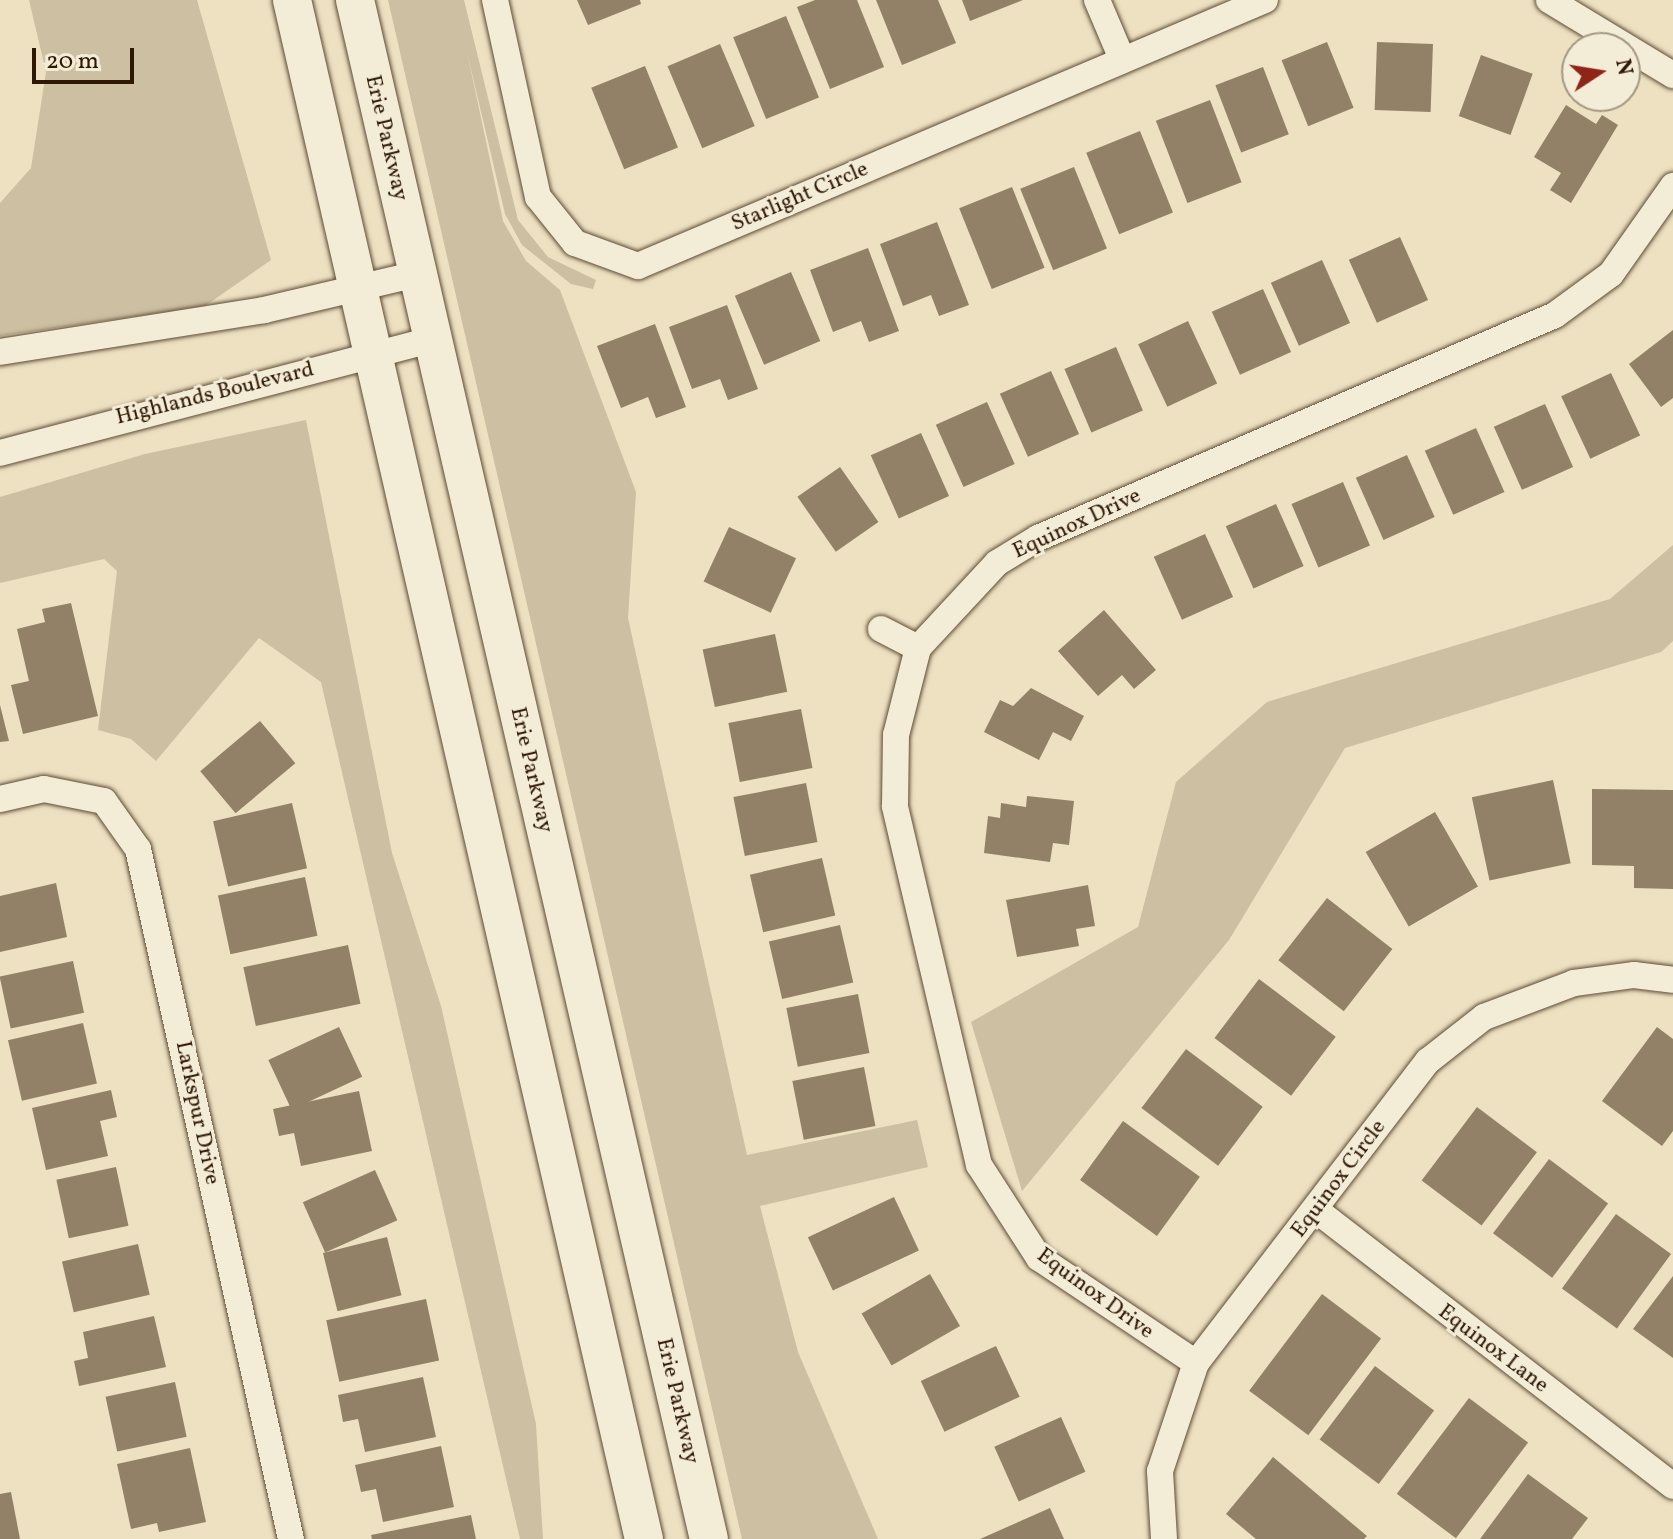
<!DOCTYPE html>
<html>
<head>
<meta charset="utf-8">
<style>
  body { margin:0 }
  #map { position:relative; width:1673px; height:1539px; overflow:hidden; background:#ede1c2; font-family:Vollkorn,serif }
  div>[style] { position:absolute }
  .green>* { inset:0; background:#cdbfa2 }
  .building>* { inset:0; background:#928167; transform-origin:0 0 }
  .roads { filter:drop-shadow(0 0 2px #5e4b34) drop-shadow(0 0 2px #5e4b34) }
  .street>* { height:26px; margin:-13px; padding:0 13px; transform-origin:13px; border-radius:13px; background:#f3ecd7 }
  .secondary>* { height:38px; margin:-19px; padding:0 19px; transform-origin:19px; border-radius:19px; background:#f3ecd7 }
  span { translate:-50% -50%; white-space:nowrap; text-align:center; line-height:1.15; -webkit-text-stroke:6px #f3ecd7; paint-order:stroke }
  .street-label { font-size:22px; color:#2f1904 }
  .north { position:absolute; left:1561px; top:32px; width:80px; height:80px; box-sizing:border-box; background:#f3ecd7; border:2px solid #a59883; border-radius:50%; rotate:78deg; font-size:22px; font-weight:700; line-height:32px; text-align:center; color:#2f1904 }
  .north::after { content:''; display:block; margin:auto; width:28px; height:36px; background:#8f2418; clip-path:polygon(50% 0,100% 100%,50% 72%,0 100%) }
  .scale { position:absolute; left:32px; top:48px; width:102px; height:36px; box-sizing:border-box; border:4px solid #2f1904; border-top:0; padding-left:10px; font-size:24px; line-height:28px; white-space:nowrap; color:#2f1904; -webkit-text-stroke:6px #f3ecd7; paint-order:stroke }
</style>
</head>
<body>
<div id="map">
  <div class="green">
    <div style="clip-path:polygon(29px 0,197px 0,271px 260px,205px 306px,0 336px,0 203px,31px 168px,46px 72px)"></div>
    <div style="clip-path:polygon(388px 0,464px 0,518px 220px,548px 257px,596px 280px,593px 289px,571px 284px,522px 245px,505px 214px,467px 52px,503px 221px,526px 261px,560px 290px,636px 492px,628px 618px,747px 1155px,917px 1120px,928px 1167px,760px 1206px,798px 1352px,878px 1539px,742px 1539px)"></div>
    <div style="clip-path:polygon(306px 420px,392px 853px,441px 1006px,536px 1424px,543px 1539px,520px 1539px,321px 682px,259px 638px,156px 761px,131px 739px,98px 730px,117px 571px,104px 559px,0 583px,0 497px,145px 454px)"></div>
    <div style="clip-path:polygon(1673px 545px,1673px 641px,1661px 652px,1345px 748px,1229px 940px,1022px 1191px,971px 1022px,1138px 927px,1176px 782px,1267px 702px,1610px 599px)"></div>
  </div>
  <div class="building">
    <div style="clip-path:polygon(577px 0,640px 0,641px 4px,588px 25px)"></div>
    <div style="clip-path:polygon(815px 0,857px 0,884px 67px,830px 89px,797px 7px)"></div>
    <div style="clip-path:polygon(876px 0,938px 0,956px 43px,902px 65px)"></div>
    <div style="clip-path:polygon(962px 0,1023px 0,970px 21px)"></div>
    <div style="left:786px;top:16px;width:88px;height:57px;rotate:68deg"></div>
    <div style="left:1327px;top:42px;width:71px;height:49px;rotate:68deg"></div>
    <div style="left:1377px;top:42px;width:56px;height:68px;rotate:2deg"></div>
    <div style="left:720px;top:44px;width:89px;height:57px;rotate:67deg"></div>
    <div style="left:1481px;top:55px;width:55px;height:65px;rotate:20deg"></div>
    <div style="left:645px;top:66px;width:88px;height:58px;rotate:68deg"></div>
    <div style="left:1263px;top:67px;width:72px;height:51px;rotate:69deg"></div>
    <div style="left:1210px;top:100px;width:88px;height:58px;rotate:69deg"></div>
    <div style="clip-path:polygon(1566px 105px,1596px 124px,1602px 115px,1618px 125px,1571px 203px,1550px 190px,1561px 173px,1534px 157px)"></div>
    <div style="left:1140px;top:131px;width:88px;height:58px;rotate:68deg"></div>
    <div style="left:1074px;top:167px;width:88px;height:58px;rotate:68deg"></div>
    <div style="left:1012px;top:187px;width:87px;height:57px;rotate:68deg"></div>
    <div style="clip-path:polygon(937px 222px,969px 305px,939px 316px,931px 295px,903px 306px,880px 244px)"></div>
    <div style="left:1400px;top:237px;width:69px;height:56px;rotate:66deg"></div>
    <div style="clip-path:polygon(868px 248px,899px 331px,869px 342px,861px 321px,833px 332px,810px 270px)"></div>
    <div style="left:1322px;top:260px;width:69px;height:56px;rotate:66deg"></div>
    <div style="left:791px;top:272px;width:75px;height:61px;rotate:67deg"></div>
    <div style="left:1263px;top:289px;width:69px;height:56px;rotate:66deg"></div>
    <div style="clip-path:polygon(727px 305px,758px 389px,728px 400px,720px 379px,692px 389px,669px 327px)"></div>
    <div style="left:1188px;top:321px;width:69px;height:55px;rotate:65deg"></div>
    <div style="clip-path:polygon(655px 324px,686px 407px,656px 418px,648px 397px,621px 408px,597px 346px)"></div>
    <div style="clip-path:polygon(1673px 330px,1673px 398px,1661px 407px,1629px 364px)"></div>
    <div style="left:1116px;top:347px;width:69px;height:56px;rotate:67deg"></div>
    <div style="left:1051px;top:371px;width:69px;height:56px;rotate:66deg"></div>
    <div style="left:1611px;top:373px;width:69px;height:55px;rotate:65deg"></div>
    <div style="left:987px;top:402px;width:68px;height:56px;rotate:66deg"></div>
    <div style="left:1545px;top:404px;width:69px;height:56px;rotate:66deg"></div>
    <div style="left:1476px;top:428px;width:70px;height:56px;rotate:66deg"></div>
    <div style="left:921px;top:433px;width:69px;height:55px;rotate:66deg"></div>
    <div style="left:1407px;top:455px;width:68px;height:56px;rotate:66deg"></div>
    <div style="left:840px;top:467px;width:67px;height:52px;rotate:55deg"></div>
    <div style="left:1343px;top:482px;width:69px;height:56px;rotate:67deg"></div>
    <div style="left:1276px;top:504px;width:68px;height:55px;rotate:66deg"></div>
    <div style="left:729px;top:527px;width:74px;height:60px;rotate:25deg"></div>
    <div style="left:1205px;top:534px;width:69px;height:56px;rotate:66deg"></div>
    <div style="clip-path:polygon(71px 603px,98px 716px,23px 734px,11px 685px,29px 681px,17px 629px,45px 622px,42px 609px)"></div>
    <div style="clip-path:polygon(1104px 610px,1156px 670px,1134px 689px,1122px 675px,1098px 696px,1058px 651px)"></div>
    <div style="left:775px;top:634px;width:59px;height:74px;rotate:78deg"></div>
    <div style="clip-path:polygon(1031px 688px,1084px 716px,1071px 741px,1053px 732px,1039px 760px,984px 732px,1000px 700px,1013px 706px)"></div>
    <div style="clip-path:polygon(0 705px,9px 741px,0 742px)"></div>
    <div style="left:801px;top:709px;width:60px;height:74px;rotate:79deg"></div>
    <div style="left:260px;top:721px;width:55px;height:78px;rotate:50deg"></div>
    <div style="left:1553px;top:780px;width:85px;height:83px;rotate:78deg"></div>
    <div style="left:806px;top:783px;width:60px;height:74px;rotate:79deg"></div>
    <div style="clip-path:polygon(1592px 789px,1673px 790px,1673px 889px,1634px 888px,1634px 866px,1592px 865px)"></div>
    <div style="clip-path:polygon(1027px 796px,1074px 801px,1069px 845px,1053px 843px,1050px 862px,984px 853px,988px 816px,1000px 818px,1001px 803px,1026px 807px)"></div>
    <div style="left:292px;top:803px;width:67px;height:81px;rotate:77deg"></div>
    <div style="left:1435px;top:812px;width:86px;height:80px;rotate:60deg"></div>
    <div style="left:822px;top:858px;width:59px;height:74px;rotate:77deg"></div>
    <div style="left:305px;top:877px;width:60px;height:89px;rotate:78deg"></div>
    <div style="clip-path:polygon(56px 883px,67px 937px,0 952px,0 896px)"></div>
    <div style="clip-path:polygon(1088px 885px,1095px 926px,1076px 929px,1079px 946px,1017px 957px,1006px 900px)"></div>
    <div style="left:1327px;top:898px;width:83px;height:79px;rotate:38deg"></div>
    <div style="left:840px;top:925px;width:59px;height:73px;rotate:77deg"></div>
    <div style="left:348px;top:945px;width:60px;height:107px;rotate:78deg"></div>
    <div style="left:73px;top:961px;width:53px;height:75px;rotate:78deg"></div>
    <div style="left:1259px;top:979px;width:96px;height:74px;rotate:37deg"></div>
    <div style="left:858px;top:994px;width:60px;height:73px;rotate:79deg"></div>
    <div style="left:83px;top:1023px;width:62px;height:77px;rotate:77deg"></div>
    <div style="left:339px;top:1027px;width:55px;height:78px;rotate:65deg"></div>
    <div style="clip-path:polygon(1657px 1027px,1673px 1039px,1673px 1131px,1662px 1146px,1602px 1101px)"></div>
    <div style="left:1186px;top:1049px;width:96px;height:74px;rotate:37deg"></div>
    <div style="left:864px;top:1067px;width:60px;height:73px;rotate:79deg"></div>
    <div style="clip-path:polygon(111px 1090px,117px 1117px,100px 1121px,108px 1156px,46px 1170px,32px 1108px)"></div>
    <div style="clip-path:polygon(359px 1091px,372px 1151px,301px 1166px,294px 1133px,279px 1136px,273px 1109px)"></div>
    <div style="left:1477px;top:1107px;width:75px;height:92px;rotate:37deg"></div>
    <div style="left:1123px;top:1121px;width:95px;height:73px;rotate:36deg"></div>
    <div style="left:1549px;top:1159px;width:74px;height:93px;rotate:37deg"></div>
    <div style="left:116px;top:1167px;width:60px;height:61px;rotate:78deg"></div>
    <div style="left:375px;top:1170px;width:55px;height:79px;rotate:66deg"></div>
    <div style="left:894px;top:1197px;width:59px;height:95px;rotate:65deg"></div>
    <div style="left:1616px;top:1214px;width:68px;height:92px;rotate:36deg"></div>
    <div style="left:387px;top:1237px;width:60px;height:66px;rotate:76deg"></div>
    <div style="left:138px;top:1244px;width:52px;height:78px;rotate:77deg"></div>
    <div style="left:930px;top:1274px;width:60px;height:79px;rotate:60deg"></div>
    <div style="clip-path:polygon(1673px 1276px,1673px 1358px,1633px 1329px)"></div>
    <div style="left:1322px;top:1294px;width:74px;height:121px;rotate:37deg"></div>
    <div style="left:426px;top:1299px;width:63px;height:102px;rotate:78deg"></div>
    <div style="clip-path:polygon(154px 1316px,166px 1367px,79px 1386px,74px 1361px,88px 1358px,83px 1332px)"></div>
    <div style="left:996px;top:1346px;width:56px;height:83px;rotate:65deg"></div>
    <div style="left:1375px;top:1366px;width:74px;height:92px;rotate:37deg"></div>
    <div style="clip-path:polygon(423px 1377px,436px 1437px,365px 1452px,358px 1419px,343px 1422px,338px 1395px)"></div>
    <div style="left:175px;top:1382px;width:56px;height:71px;rotate:78deg"></div>
    <div style="left:1469px;top:1398px;width:74px;height:120px;rotate:37deg"></div>
    <div style="left:1061px;top:1417px;width:60px;height:73px;rotate:66deg"></div>
    <div style="clip-path:polygon(441px 1446px,454px 1507px,383px 1522px,376px 1489px,361px 1492px,355px 1465px)"></div>
    <div style="clip-path:polygon(190px 1448px,206px 1522px,159px 1532px,157px 1523px,131px 1529px,117px 1464px)"></div>
    <div style="clip-path:polygon(1273px 1457px,1367px 1536px,1364px 1539px,1256px 1539px,1226px 1514px)"></div>
    <div style="clip-path:polygon(1528px 1474px,1588px 1518px,1572px 1539px,1480px 1539px)"></div>
    <div style="clip-path:polygon(11px 1492px,20px 1539px,0 1539px,0 1494px)"></div>
    <div style="clip-path:polygon(1050px 1508px,1064px 1539px,980px 1539px)"></div>
    <div style="clip-path:polygon(471px 1515px,476px 1539px,372px 1539px,371px 1535px)"></div>
  </div>
  <div class="roads">
    <div class="street">
      <div style="left:495px;top:0;width:202px;rotate:77.7deg"></div>
      <div style="left:538px;top:197px;width:59px;rotate:51.2deg"></div>
      <div style="left:575px;top:243px;width:67px;rotate:20.1deg"></div>
      <div style="left:638px;top:266px;width:681px;rotate:-22.99deg"></div>
      <div style="left:1097px;top:0;width:64px;rotate:67deg"></div>
      <div style="left:1549px;top:0;width:145px;rotate:31.2deg"></div>
      <div style="left:0;top:352px;width:267px;rotate:-9deg"></div>
      <div style="left:264px;top:310px;width:157px;rotate:-13.2deg"></div>
      <div style="left:0;top:453px;width:447px;rotate:-14.7deg"></div>
      <div style="left:881px;top:629px;width:42px;rotate:27.2deg"></div>
      <div style="left:0;top:799px;width:45px;rotate:-12.8deg"></div>
      <div style="left:44px;top:789px;width:61px;rotate:11.3deg"></div>
      <div style="left:104px;top:801px;width:59px;rotate:54.7deg"></div>
      <div style="left:138px;top:849px;width:707px;rotate:77.5deg"></div>
      <div style="left:1316px;top:1210px;width:451px;rotate:37.7deg"></div>
      <div style="left:1196px;top:1363px;width:189px;rotate:-146.2deg"></div>
      <div style="left:1039px;top:1258px;width:111px;rotate:-122.8deg"></div>
      <div style="left:979px;top:1165px;width:369px;rotate:-103.2deg"></div>
      <div style="left:895px;top:806px;width:71px;rotate:-89.2deg"></div>
      <div style="left:896px;top:735px;width:90px;rotate:-75.8deg"></div>
      <div style="left:918px;top:648px;width:116px;rotate:-47.1deg"></div>
      <div style="left:997px;top:563px;width:48px;rotate:-31.4deg"></div>
      <div style="left:1038px;top:538px;width:563px;rotate:-23.33deg"></div>
      <div style="left:1555px;top:315px;width:69px;rotate:-36.2deg"></div>
      <div style="left:1611px;top:274px;width:108px;rotate:-54.8deg"></div>
      <div style="left:1164px;top:1539px;width:68px;rotate:-93.4deg"></div>
      <div style="left:1160px;top:1471px;width:114px;rotate:-71.6deg"></div>
      <div style="left:1196px;top:1363px;width:381px;rotate:-52.5deg"></div>
      <div style="left:1428px;top:1061px;width:71px;rotate:-38.2deg"></div>
      <div style="left:1484px;top:1017px;width:96px;rotate:-20.7deg"></div>
      <div style="left:1574px;top:983px;width:61px;rotate:-7.6deg"></div>
      <div style="left:1634px;top:975px;width:39px;rotate:7deg"></div>
    </div>
    <div class="secondary">
      <div style="left:292px;top:0;width:1579px;rotate:77.12deg"></div>
      <div style="left:355px;top:0;width:1579px;rotate:77.05deg"></div>
    </div>
  </div>
  <div class="street-label">
    <span style="left:386px;top:138px;rotate:77deg">Erie Parkway</span>
    <span style="left:800px;top:197px;rotate:-23deg">Starlight Circle</span>
    <span style="left:215px;top:394px;rotate:-14deg">Highlands Boulevard</span>
    <span style="left:1077px;top:524px;rotate:-25deg">Equinox Drive</span>
    <span style="left:531px;top:770px;rotate:77deg">Erie Parkway</span>
    <span style="left:197px;top:1113px;rotate:78deg">Larkspur Drive</span>
    <span style="left:1339px;top:1179px;rotate:-53deg">Equinox Circle</span>
    <span style="left:1095px;top:1294px;rotate:36deg">Equinox Drive</span>
    <span style="left:1493px;top:1349px;rotate:37deg">Equinox Lane</span>
    <span style="left:677px;top:1401px;rotate:77deg">Erie Parkway</span>
  </div>
  <div class="north">N</div>
  <div class="scale">20 m</div>
</div>
</body>
</html>
